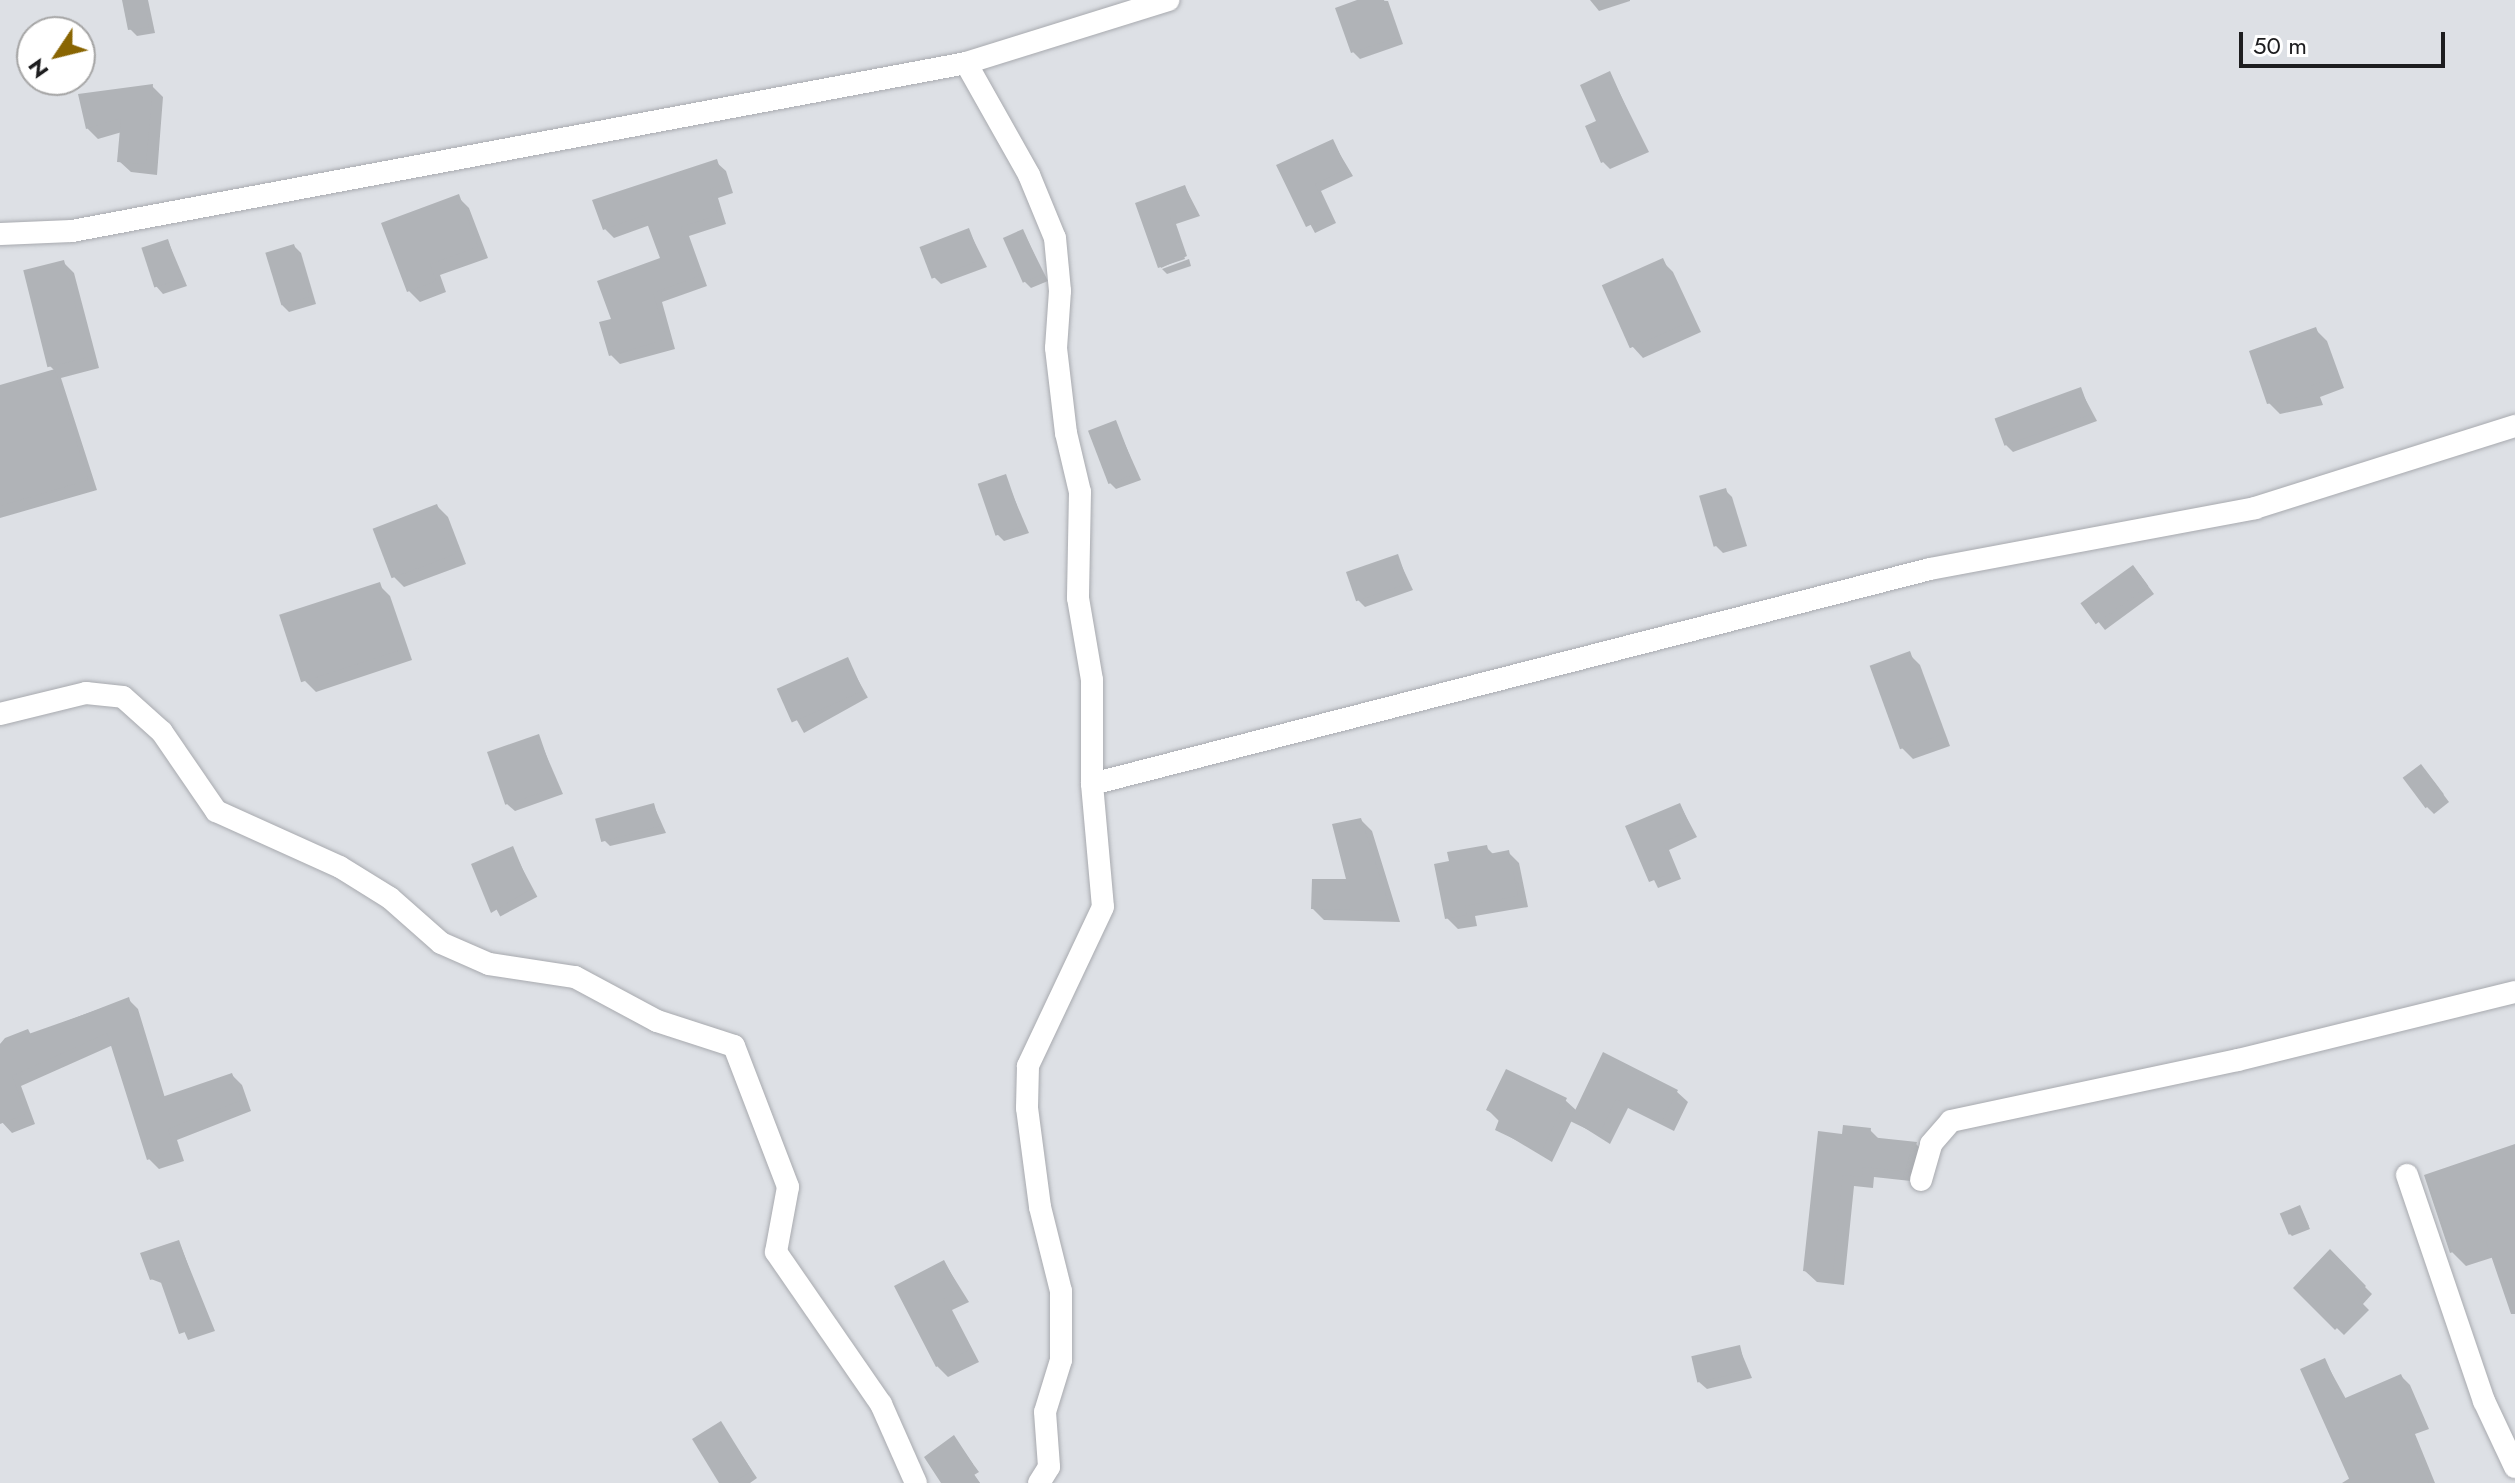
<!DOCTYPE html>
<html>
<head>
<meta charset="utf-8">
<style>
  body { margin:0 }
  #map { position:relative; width:2515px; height:1483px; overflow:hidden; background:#dde0e5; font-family:Jost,sans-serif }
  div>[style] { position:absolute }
  .shadow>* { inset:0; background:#0003; transform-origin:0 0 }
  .building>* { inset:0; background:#b0b3b7; transform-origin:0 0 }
  .roads { filter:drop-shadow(0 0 2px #a8aaaf) drop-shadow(0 0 2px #a8aaaf) }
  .street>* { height:22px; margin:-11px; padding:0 11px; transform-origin:11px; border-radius:11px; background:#fff }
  span { translate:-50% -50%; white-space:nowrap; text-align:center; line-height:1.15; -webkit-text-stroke:8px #fff; paint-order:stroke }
  .north { position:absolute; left:16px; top:16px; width:80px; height:80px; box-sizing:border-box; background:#fff; border:2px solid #a5a5a5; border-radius:50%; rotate:235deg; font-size:22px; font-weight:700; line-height:32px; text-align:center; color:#1d1d1f }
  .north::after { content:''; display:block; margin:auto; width:28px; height:36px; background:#896502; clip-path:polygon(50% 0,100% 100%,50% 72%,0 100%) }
  .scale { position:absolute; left:2239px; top:32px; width:206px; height:36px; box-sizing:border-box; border:4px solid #1d1d1f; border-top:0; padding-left:10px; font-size:24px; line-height:28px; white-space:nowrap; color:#1d1d1f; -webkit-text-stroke:6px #fff; paint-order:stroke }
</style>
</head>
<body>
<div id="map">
  <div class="shadow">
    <div style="clip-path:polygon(124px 0,148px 0,155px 33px,137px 36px,130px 29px)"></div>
    <div style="clip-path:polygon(1363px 0,1388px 1px,1403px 44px,1360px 59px,1353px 52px)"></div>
    <div style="clip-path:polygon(1590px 0,1630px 0,1630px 1px,1599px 11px)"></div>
    <div style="clip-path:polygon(1610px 74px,1649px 152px,1610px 169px,1603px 162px,1599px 122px)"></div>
    <div style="clip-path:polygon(152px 86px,163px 97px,157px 175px,131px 172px,119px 161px,122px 132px,98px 139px,87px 128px)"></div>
    <div style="clip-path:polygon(1332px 141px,1353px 176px,1321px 191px,1336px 223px,1315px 233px,1279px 166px)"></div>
    <div style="clip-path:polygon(716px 162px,726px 171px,733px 193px,718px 198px,726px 224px,689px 236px,707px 286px,662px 302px,675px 349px,620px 364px,611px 355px,613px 320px,663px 260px,650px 225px,614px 238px,605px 229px)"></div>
    <div style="clip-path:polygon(1185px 187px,1200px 216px,1176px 224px,1187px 256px,1161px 268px,1138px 204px)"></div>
    <div style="clip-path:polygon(458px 197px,469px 208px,488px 258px,440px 275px,446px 292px,420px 302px,409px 291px)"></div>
    <div style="clip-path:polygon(969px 231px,987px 267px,941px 284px,934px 277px)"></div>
    <div style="clip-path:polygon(1023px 231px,1048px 281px,1031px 288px,1024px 281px)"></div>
    <div style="clip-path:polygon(168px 241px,187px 286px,163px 294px,156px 286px)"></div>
    <div style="clip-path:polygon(294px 246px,301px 253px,316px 304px,289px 312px,282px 305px)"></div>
    <div style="clip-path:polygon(1189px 259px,1191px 266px,1167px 274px,1162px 269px)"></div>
    <div style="clip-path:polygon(1662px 261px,1673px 272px,1701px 332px,1643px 358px,1632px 346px)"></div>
    <div style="clip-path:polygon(63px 262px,74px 273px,99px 368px,61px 378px,97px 490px,0 518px,0 387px,55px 371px,50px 366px)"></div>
    <div style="clip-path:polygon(2316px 330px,2327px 341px,2344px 388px,2320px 397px,2323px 405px,2280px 414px,2269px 403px)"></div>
    <div style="clip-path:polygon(2080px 389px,2097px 421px,2013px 452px,2006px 445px)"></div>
    <div style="clip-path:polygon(1115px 422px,1141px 480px,1116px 489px,1109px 482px)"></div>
    <div style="clip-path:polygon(1005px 477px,1029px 533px,1004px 541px,997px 534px)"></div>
    <div style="clip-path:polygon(1725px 490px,1732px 497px,1747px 546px,1723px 553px,1716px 546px)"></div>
    <div style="clip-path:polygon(437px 506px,448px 517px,466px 564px,404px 587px,393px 576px)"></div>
    <div style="clip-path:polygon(1397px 556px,1413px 590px,1365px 607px,1358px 600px)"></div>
    <div style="clip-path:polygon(2140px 575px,2154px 594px,2105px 630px,2084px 604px)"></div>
    <div style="clip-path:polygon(379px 585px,390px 596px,412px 660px,316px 692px,305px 681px)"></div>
    <div style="clip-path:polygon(1909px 654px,1920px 665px,1950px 746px,1913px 759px,1902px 748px)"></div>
    <div style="left:847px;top:660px;width:43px;height:73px;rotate:61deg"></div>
    <div style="clip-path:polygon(538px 736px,563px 794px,515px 811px,507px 804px)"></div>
    <div style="clip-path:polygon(2428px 774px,2449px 802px,2434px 814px,2427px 807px)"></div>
    <div style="clip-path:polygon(1680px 805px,1697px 837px,1669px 850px,1681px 879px,1658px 888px,1628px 827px)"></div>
    <div style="clip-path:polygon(654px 806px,666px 833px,610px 846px,603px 839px)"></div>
    <div style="clip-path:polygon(1361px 820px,1372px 831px,1400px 922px,1324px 920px,1313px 909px,1349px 881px)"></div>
    <div style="clip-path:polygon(1486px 847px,1494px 855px,1508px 852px,1519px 863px,1528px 907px,1475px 916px,1477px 926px,1458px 929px,1447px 918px,1451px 863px)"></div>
    <div style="left:512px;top:849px;width:54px;height:42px;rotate:62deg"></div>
    <div style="clip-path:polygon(128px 999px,138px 1009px,165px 1098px,232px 1075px,242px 1085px,251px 1111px,177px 1140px,184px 1161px,159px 1169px,149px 1159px,113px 1045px,21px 1086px,35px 1124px,12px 1133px,0 1120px,0 1044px)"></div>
    <div style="clip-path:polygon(1604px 1055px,1676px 1091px,1688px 1102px,1674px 1131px,1628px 1108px,1610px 1144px,1572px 1120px,1552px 1162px,1497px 1129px,1500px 1122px,1488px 1110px,1565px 1100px,1577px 1111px)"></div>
    <div style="clip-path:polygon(1870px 1130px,1880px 1140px,1916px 1144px,1927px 1155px,1920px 1182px,1874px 1177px,1873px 1188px,1854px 1186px,1844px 1285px,1817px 1282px,1805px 1271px,1844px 1136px)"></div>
    <div style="clip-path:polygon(2515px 1146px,2515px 1293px,2494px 1257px,2466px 1266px,2452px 1252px)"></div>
    <div style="clip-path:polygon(2300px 1207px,2310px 1229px,2292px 1236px,2289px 1233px)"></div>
    <div style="clip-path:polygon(179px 1242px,215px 1331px,188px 1340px,164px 1284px,151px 1279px)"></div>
    <div style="clip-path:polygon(2330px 1252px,2372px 1294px,2363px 1304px,2369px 1310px,2344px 1335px,2296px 1288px)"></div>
    <div style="clip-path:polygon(944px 1262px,969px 1302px,952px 1310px,979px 1362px,948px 1377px,937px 1366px)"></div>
    <div style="clip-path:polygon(1739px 1347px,1752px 1378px,1707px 1389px,1699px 1382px)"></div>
    <div style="clip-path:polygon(2325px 1361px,2346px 1399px,2401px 1376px,2410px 1385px,2429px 1429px,2415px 1434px,2435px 1483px,2342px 1483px,2350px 1478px)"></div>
    <div style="clip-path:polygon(721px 1424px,757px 1478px,750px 1483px,722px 1483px)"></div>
    <div style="clip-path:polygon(954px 1438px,979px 1472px,974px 1475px,980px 1483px,944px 1483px)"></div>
  </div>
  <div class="building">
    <div style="clip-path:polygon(122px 0,144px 0,149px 27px,128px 30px)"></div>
    <div style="clip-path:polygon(1357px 0,1384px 0,1398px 37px,1351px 53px,1335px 8px)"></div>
    <div style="clip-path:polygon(1610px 71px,1643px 145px,1601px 163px,1585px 126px,1596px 121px,1580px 85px)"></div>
    <div style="clip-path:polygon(153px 84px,146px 164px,117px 162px,121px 118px,86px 129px,78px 94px)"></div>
    <div style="clip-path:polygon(1333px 139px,1347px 169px,1315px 184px,1330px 216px,1306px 227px,1276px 165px)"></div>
    <div style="clip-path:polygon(717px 159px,725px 184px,710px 189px,718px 215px,681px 227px,699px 276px,653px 293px,667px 339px,609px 356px,599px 322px,611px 319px,597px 281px,660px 258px,644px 215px,603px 230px,592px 200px)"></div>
    <div style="clip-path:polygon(1185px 185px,1194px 209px,1170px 217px,1185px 259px,1158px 268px,1135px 203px)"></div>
    <div style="clip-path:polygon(459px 194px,478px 247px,430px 264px,436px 281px,407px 292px,381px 223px)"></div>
    <div style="left:969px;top:228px;width:34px;height:53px;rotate:69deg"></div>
    <div style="left:1023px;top:229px;width:49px;height:22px;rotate:66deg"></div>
    <div style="left:168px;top:239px;width:42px;height:28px;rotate:72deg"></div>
    <div style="left:294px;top:244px;width:55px;height:30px;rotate:73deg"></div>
    <div style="left:1663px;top:258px;width:69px;height:67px;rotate:66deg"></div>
    <div style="left:64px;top:260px;width:100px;height:42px;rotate:76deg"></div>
    <div style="clip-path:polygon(2316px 327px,2334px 377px,2311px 386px,2314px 394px,2267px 404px,2249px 351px)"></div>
    <div style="clip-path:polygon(55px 369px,88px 480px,0 506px,0 385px)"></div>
    <div style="left:2081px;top:387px;width:29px;height:92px;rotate:70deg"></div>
    <div style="left:1116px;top:420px;width:57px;height:30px;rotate:69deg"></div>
    <div style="left:1006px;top:474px;width:55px;height:30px;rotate:71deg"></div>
    <div style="left:1726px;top:488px;width:53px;height:28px;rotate:74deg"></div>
    <div style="left:437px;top:504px;width:53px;height:69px;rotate:69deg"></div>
    <div style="left:1398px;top:554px;width:31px;height:55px;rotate:71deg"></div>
    <div style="left:2133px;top:565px;width:26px;height:65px;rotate:54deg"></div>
    <div style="left:380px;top:582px;width:71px;height:106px;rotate:72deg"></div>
    <div style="left:1910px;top:651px;width:89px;height:43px;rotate:70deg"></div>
    <div style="left:848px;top:657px;width:37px;height:78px;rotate:66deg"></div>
    <div style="left:539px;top:734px;width:56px;height:55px;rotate:71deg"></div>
    <div style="left:2421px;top:764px;width:38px;height:23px;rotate:53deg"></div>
    <div style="left:654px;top:803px;width:24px;height:61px;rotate:75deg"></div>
    <div style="clip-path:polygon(1680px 803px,1692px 830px,1663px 842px,1675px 872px,1649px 882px,1625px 826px)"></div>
    <div style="clip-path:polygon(1361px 818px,1391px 911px,1311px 909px,1312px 879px,1346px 879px,1332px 824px)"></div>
    <div style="clip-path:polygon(1487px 845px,1489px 854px,1509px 850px,1518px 896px,1465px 906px,1467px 915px,1445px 919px,1434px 864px,1449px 861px,1447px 852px)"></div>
    <div style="clip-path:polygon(513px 846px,531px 889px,491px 913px,471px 864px)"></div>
    <div style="clip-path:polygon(129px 997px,159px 1098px,232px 1073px,242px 1100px,168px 1129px,175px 1150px,147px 1160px,107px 1033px,12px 1076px,26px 1114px,0 1124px,0 1044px,5px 1038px,28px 1029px,31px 1035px)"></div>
    <div style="clip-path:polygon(1603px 1052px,1678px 1090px,1662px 1121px,1616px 1099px,1599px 1135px,1570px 1121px)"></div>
    <div style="clip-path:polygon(1506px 1069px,1567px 1098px,1541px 1152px,1495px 1130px,1500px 1117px,1486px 1110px)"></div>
    <div style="clip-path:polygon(1843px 1125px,1871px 1128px,1870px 1137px,1917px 1142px,1909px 1172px,1863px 1167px,1862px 1177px,1843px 1175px,1833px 1275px,1803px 1271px,1818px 1131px,1842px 1134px)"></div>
    <div style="clip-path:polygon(2515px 1144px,2515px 1314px,2511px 1314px,2486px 1241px,2450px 1253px,2424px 1175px)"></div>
    <div style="left:2300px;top:1205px;width:23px;height:22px;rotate:67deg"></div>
    <div style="clip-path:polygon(179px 1240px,209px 1324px,179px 1334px,159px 1277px,150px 1280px,140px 1253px)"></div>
    <div style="clip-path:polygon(2330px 1249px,2366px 1286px,2357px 1295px,2363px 1302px,2335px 1330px,2293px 1288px)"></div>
    <div style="clip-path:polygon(944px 1260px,960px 1290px,943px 1299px,969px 1350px,936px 1367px,894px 1286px)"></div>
    <div style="left:1740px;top:1345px;width:27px;height:50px;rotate:77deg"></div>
    <div style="clip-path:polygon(2325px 1358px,2343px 1399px,2401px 1374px,2421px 1420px,2407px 1425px,2429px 1483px,2351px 1483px,2300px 1369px)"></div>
    <div style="clip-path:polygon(721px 1421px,752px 1471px,732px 1483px,719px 1483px,692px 1439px)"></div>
    <div style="clip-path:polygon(954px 1435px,973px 1464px,969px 1467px,980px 1483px,941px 1483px,924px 1457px)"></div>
  </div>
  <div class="roads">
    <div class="street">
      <div style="left:966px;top:63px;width:129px;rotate:60.6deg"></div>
      <div style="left:1029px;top:175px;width:68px;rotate:67.6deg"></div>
      <div style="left:1055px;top:238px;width:53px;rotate:84.6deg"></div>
      <div style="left:1060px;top:291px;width:57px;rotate:94deg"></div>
      <div style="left:1056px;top:348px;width:86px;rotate:83.3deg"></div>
      <div style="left:1066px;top:433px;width:61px;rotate:76.7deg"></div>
      <div style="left:1080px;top:492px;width:106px;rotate:91.1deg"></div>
      <div style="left:1078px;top:598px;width:83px;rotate:80.3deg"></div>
      <div style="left:1092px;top:680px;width:104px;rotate:90deg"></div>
      <div style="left:1092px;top:784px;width:123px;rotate:84.9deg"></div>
      <div style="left:1103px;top:907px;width:176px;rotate:115.3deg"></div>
      <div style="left:1028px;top:1066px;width:42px;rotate:91.4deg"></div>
      <div style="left:1027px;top:1108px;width:100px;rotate:82.5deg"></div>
      <div style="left:1040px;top:1207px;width:87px;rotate:76deg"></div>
      <div style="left:1061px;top:1291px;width:69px;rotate:90deg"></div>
      <div style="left:1061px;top:1360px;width:54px;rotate:107.1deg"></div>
      <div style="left:1045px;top:1412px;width:55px;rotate:85.8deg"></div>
      <div style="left:1049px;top:1467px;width:19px;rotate:122deg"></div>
      <div style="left:0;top:234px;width:72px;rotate:-2.4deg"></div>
      <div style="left:72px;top:231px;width:910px;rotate:-10.64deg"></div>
      <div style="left:966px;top:63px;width:212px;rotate:-17.3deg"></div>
      <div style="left:0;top:714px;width:89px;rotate:-13.7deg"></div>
      <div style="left:86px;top:693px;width:37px;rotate:6deg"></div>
      <div style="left:123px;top:697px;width:52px;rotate:41.9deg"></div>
      <div style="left:162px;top:732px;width:96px;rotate:55.6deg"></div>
      <div style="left:216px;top:811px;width:136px;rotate:24.3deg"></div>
      <div style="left:340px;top:867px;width:59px;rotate:31.8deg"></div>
      <div style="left:390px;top:898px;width:68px;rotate:41.4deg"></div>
      <div style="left:441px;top:943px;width:52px;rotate:23.6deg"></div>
      <div style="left:489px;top:964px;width:87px;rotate:8.6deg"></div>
      <div style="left:575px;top:977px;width:93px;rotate:28.2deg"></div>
      <div style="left:657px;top:1021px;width:81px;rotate:18deg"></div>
      <div style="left:734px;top:1046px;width:151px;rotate:69deg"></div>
      <div style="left:788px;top:1187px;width:66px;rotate:100.5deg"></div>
      <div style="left:776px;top:1252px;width:185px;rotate:55.4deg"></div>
      <div style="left:881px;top:1404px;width:86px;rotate:66.1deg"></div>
      <div style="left:1092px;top:784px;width:865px;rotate:-14.39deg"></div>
      <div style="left:1930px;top:569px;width:331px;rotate:-10.6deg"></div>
      <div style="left:2255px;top:508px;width:273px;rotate:-17.5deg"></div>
      <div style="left:2407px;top:1175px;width:239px;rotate:71.2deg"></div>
      <div style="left:2484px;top:1401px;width:73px;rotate:64.8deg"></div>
      <div style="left:1921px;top:1180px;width:37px;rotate:-74deg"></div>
      <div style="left:1931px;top:1144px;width:30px;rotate:-49deg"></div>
      <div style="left:1951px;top:1121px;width:293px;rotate:-12deg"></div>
      <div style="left:2238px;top:1060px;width:285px;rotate:-13.8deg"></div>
    </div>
  </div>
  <div class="north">N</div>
  <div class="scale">50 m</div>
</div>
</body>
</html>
